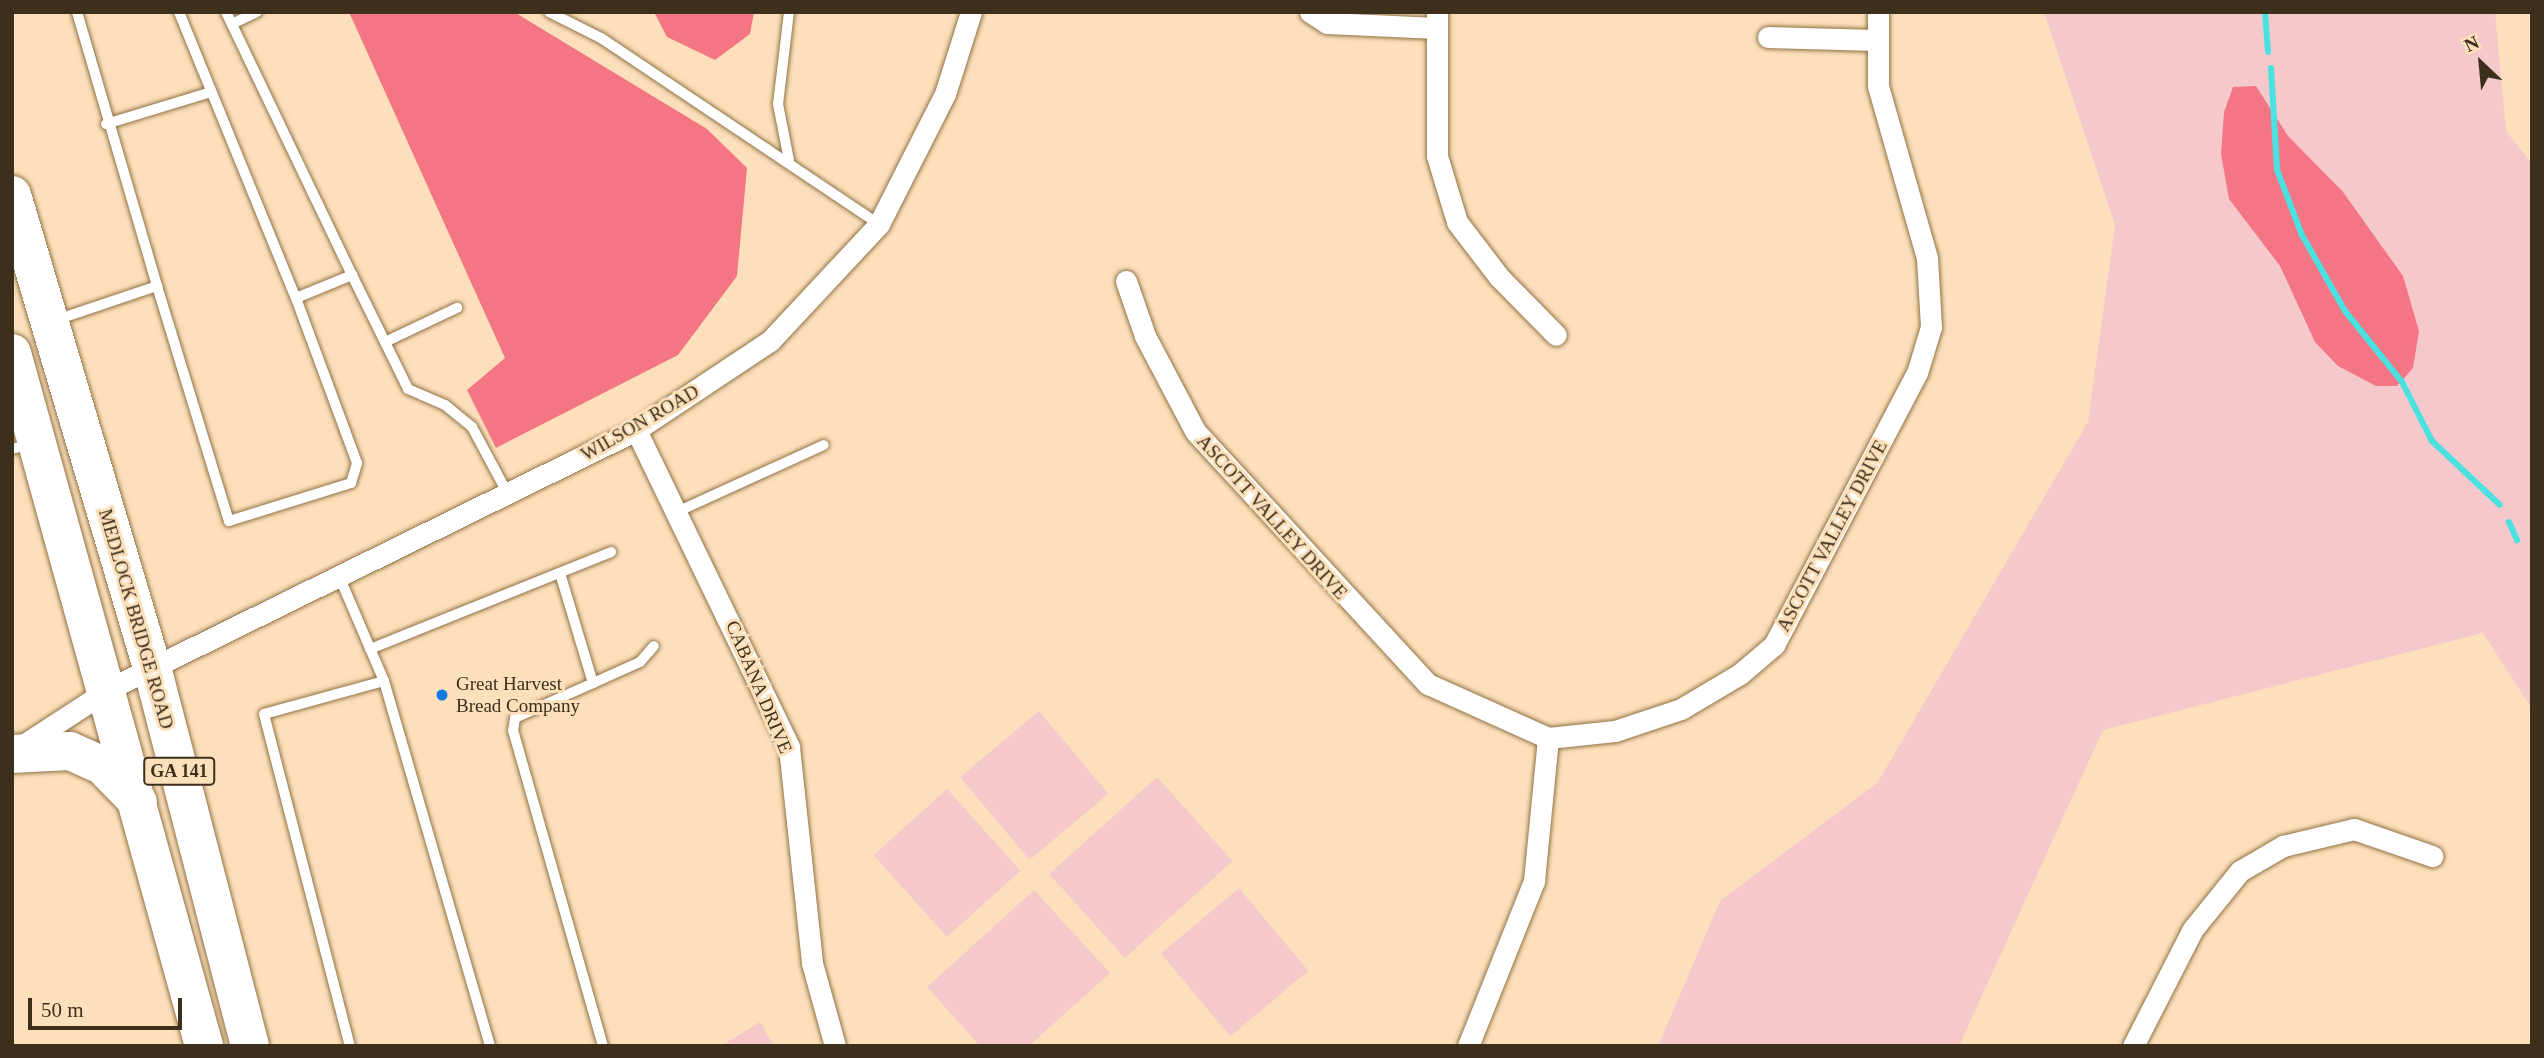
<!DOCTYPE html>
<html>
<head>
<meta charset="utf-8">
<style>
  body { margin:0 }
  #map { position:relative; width:2544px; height:1058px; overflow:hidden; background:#fce0bb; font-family:Georgia,serif }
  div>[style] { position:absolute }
  .green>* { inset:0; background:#f5c9cb; transform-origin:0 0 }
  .forest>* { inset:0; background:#f47684 }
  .stream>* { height:6px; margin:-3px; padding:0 3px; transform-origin:3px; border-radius:3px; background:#4ae2e1 }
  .roads { filter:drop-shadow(0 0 2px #917246) drop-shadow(0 0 2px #917246) }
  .lane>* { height:10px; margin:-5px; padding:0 5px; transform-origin:5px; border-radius:5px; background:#fff }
  .street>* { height:21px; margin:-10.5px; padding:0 10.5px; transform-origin:10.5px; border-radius:10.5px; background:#fff }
  .highway>* { height:38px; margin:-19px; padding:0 19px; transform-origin:19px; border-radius:19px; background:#fff }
  .dots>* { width:19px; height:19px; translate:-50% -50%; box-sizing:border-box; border:4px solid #fce0bb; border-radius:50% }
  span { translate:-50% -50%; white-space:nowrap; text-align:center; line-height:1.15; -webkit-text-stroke:6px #fce0bb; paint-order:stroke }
  .shield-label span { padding:2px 5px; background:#fce0bb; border:2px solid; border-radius:5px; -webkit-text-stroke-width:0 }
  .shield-label { font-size:18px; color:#3c2f1c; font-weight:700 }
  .street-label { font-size:19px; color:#3c2f1c }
  .poi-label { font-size:19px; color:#3c2f1c }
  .left { translate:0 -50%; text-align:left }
  .frame { position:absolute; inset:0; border:14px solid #3c2f1c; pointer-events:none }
  .north { position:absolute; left:2446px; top:28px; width:70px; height:70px; -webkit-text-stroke:5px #fce0bb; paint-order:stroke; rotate:334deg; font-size:19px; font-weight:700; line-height:28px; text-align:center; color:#3c2f1c }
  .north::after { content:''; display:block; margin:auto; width:24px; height:32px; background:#3c2f1c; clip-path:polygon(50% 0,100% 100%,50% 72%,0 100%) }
  .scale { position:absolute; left:28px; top:998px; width:154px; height:32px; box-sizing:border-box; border:4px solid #3c2f1c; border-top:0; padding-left:9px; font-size:21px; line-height:24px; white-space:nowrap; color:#3c2f1c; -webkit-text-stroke:5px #fce0bb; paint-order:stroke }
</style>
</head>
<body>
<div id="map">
  <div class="green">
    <div style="clip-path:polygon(2044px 12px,2495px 12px,2506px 131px,2532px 164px,2532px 709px,2483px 633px,2103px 730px,1959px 1046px,1658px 1046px,1720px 901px,1878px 782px,2088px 422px,2115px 225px)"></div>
    <div style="left:1039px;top:711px;width:108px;height:103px;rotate:50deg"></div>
    <div style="left:1157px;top:777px;width:113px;height:145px;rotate:48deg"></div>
    <div style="left:947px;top:789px;width:110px;height:99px;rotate:48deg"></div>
    <div style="left:1239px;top:888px;width:108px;height:102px;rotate:50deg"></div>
    <div style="clip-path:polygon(1034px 890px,1110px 973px,1029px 1046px,980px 1046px,927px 987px)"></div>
    <div style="clip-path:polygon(760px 1022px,774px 1046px,721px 1046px)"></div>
  </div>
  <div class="forest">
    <div style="clip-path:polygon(349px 12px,514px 12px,707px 129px,747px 168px,737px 276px,678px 355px,496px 448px,467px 390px,505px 358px)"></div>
    <div style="clip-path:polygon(654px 12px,754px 12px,750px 34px,715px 60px,667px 37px)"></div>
    <div style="clip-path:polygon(2256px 86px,2288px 136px,2343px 192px,2403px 276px,2419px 331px,2413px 368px,2397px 386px,2376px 386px,2338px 366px,2315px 342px,2280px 266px,2229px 199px,2221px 154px,2224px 112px,2233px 87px)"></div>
  </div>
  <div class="stream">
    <div style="left:2265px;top:12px;width:40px;rotate:85.7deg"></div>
    <div style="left:2271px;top:68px;width:102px;rotate:86.6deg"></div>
    <div style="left:2277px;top:170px;width:70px;rotate:69deg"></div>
    <div style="left:2302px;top:235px;width:87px;rotate:60.5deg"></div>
    <div style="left:2345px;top:311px;width:91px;rotate:51.2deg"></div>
    <div style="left:2402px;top:382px;width:66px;rotate:63deg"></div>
    <div style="left:2432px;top:441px;width:93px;rotate:43.3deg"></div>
    <div style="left:2509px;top:522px;width:20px;rotate:66deg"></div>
  </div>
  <div class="roads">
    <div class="lane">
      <div style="left:77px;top:12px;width:285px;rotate:73.7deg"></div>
      <div style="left:179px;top:12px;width:309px;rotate:67.8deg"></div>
      <div style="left:226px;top:12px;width:292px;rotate:64.4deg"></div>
      <div style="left:549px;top:12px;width:58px;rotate:26.6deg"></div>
      <div style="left:601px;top:38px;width:334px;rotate:33.8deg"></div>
      <div style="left:789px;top:12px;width:93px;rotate:96.8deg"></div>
      <div style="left:778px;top:104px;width:57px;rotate:78.9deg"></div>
      <div style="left:232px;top:24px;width:28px;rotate:-26deg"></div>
      <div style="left:106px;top:124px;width:110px;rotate:-16.9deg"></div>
      <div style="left:56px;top:320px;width:107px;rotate:-18.6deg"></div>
      <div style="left:157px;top:286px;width:246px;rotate:73deg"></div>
      <div style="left:229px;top:521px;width:128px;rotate:-17.3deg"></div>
      <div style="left:351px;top:483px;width:21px;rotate:-73deg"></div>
      <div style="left:357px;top:463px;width:176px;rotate:-110.3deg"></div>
      <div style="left:296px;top:298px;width:61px;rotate:-22.3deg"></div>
      <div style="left:352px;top:275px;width:127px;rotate:63.8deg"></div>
      <div style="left:408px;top:389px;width:40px;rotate:23.4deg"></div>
      <div style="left:445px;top:405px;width:35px;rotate:39deg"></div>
      <div style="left:472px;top:427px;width:76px;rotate:61.8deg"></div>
      <div style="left:385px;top:342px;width:80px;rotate:-25.3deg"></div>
      <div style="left:12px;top:449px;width:21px;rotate:-14deg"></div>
      <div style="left:679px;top:511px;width:159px;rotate:-24.5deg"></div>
      <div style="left:560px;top:573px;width:115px;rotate:73.3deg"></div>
      <div style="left:339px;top:576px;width:114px;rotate:66.8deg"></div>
      <div style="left:384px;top:681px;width:124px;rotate:164.6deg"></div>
      <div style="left:264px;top:714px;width:343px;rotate:75.5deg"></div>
      <div style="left:370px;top:649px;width:260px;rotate:-21.9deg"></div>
      <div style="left:384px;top:681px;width:380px;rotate:73.8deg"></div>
      <div style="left:603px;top:1046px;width:328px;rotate:-105.9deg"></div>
      <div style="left:513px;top:731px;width:13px;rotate:-81deg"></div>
      <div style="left:515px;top:718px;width:137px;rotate:-24.1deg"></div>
      <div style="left:640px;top:662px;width:21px;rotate:-49deg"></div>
    </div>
    <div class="street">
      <div style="left:1310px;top:12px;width:20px;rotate:33deg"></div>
      <div style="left:1327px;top:23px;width:110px;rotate:2.6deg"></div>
      <div style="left:1437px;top:12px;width:144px;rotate:90deg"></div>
      <div style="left:1437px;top:156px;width:69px;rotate:73.1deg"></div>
      <div style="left:1457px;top:222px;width:69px;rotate:52.6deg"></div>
      <div style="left:1499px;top:277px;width:81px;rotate:45.5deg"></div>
      <div style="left:1768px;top:37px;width:107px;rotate:1.6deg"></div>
      <div style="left:1126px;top:281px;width:58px;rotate:70.9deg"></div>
      <div style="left:1145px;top:336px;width:107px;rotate:62.2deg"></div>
      <div style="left:1195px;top:431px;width:344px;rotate:47.4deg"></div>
      <div style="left:1428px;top:684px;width:132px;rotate:24.2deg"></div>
      <div style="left:1548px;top:738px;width:67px;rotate:-6deg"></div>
      <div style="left:1615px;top:731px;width:70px;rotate:-18.4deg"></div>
      <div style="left:1681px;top:709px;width:69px;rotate:-30.7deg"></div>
      <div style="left:1740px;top:674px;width:45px;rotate:-40.5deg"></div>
      <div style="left:1774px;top:645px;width:307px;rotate:-62.3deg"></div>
      <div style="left:1917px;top:373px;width:48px;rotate:-73.1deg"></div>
      <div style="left:1931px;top:327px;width:69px;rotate:-93.3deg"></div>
      <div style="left:1927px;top:258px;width:179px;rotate:-105.9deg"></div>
      <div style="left:1878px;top:86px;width:74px;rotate:-90deg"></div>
      <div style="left:636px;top:430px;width:352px;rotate:64.2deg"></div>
      <div style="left:789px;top:747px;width:217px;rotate:83.9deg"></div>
      <div style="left:812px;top:963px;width:86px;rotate:74.5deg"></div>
      <div style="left:17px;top:749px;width:110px;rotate:-33.1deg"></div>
      <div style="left:109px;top:689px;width:587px;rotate:-26.17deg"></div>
      <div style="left:636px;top:430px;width:161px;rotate:-33.6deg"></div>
      <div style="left:770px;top:341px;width:160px;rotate:-47deg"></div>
      <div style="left:879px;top:224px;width:146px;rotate:-63.1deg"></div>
      <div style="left:945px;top:94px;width:86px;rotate:-72.4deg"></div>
      <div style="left:1468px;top:1046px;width:178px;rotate:-68.2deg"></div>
      <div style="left:1534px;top:881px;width:144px;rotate:-84.4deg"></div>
      <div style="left:2133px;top:1046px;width:131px;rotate:-62.9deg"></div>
      <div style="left:2193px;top:929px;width:75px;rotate:-51deg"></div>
      <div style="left:2240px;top:871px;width:50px;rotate:-30.2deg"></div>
      <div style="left:2283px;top:846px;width:73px;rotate:-13.5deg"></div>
      <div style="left:2354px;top:829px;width:83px;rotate:19.1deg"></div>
    </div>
    <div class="highway">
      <div style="left:12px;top:195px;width:492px;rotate:73.5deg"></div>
      <div style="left:152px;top:667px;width:391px;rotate:75.5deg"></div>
      <div style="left:12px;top:353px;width:719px;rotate:74.51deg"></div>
      <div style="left:12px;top:754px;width:58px;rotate:-3deg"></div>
      <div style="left:70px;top:751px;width:36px;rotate:24deg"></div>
      <div style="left:103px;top:766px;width:50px;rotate:45.8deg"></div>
    </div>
  </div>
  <div class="dots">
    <div style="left:442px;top:695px;background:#1378e0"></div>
  </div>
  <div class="shield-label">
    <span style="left:179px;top:771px">GA 141</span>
  </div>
  <div class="street-label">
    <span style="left:640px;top:423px;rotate:-30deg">WILSON ROAD</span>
    <span style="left:1272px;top:517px;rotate:48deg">ASCOTT VALLEY DRIVE</span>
    <span style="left:1832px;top:536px;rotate:-62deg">ASCOTT VALLEY DRIVE</span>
    <span style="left:136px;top:619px;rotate:74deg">MEDLOCK BRIDGE ROAD</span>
    <span style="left:759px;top:687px;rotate:67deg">CABANA DRIVE</span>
  </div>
  <div class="poi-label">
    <span class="left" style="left:456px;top:695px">Great Harvest<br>Bread Company</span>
  </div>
  <div class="frame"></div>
  <div class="north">N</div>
  <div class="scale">50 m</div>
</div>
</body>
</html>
